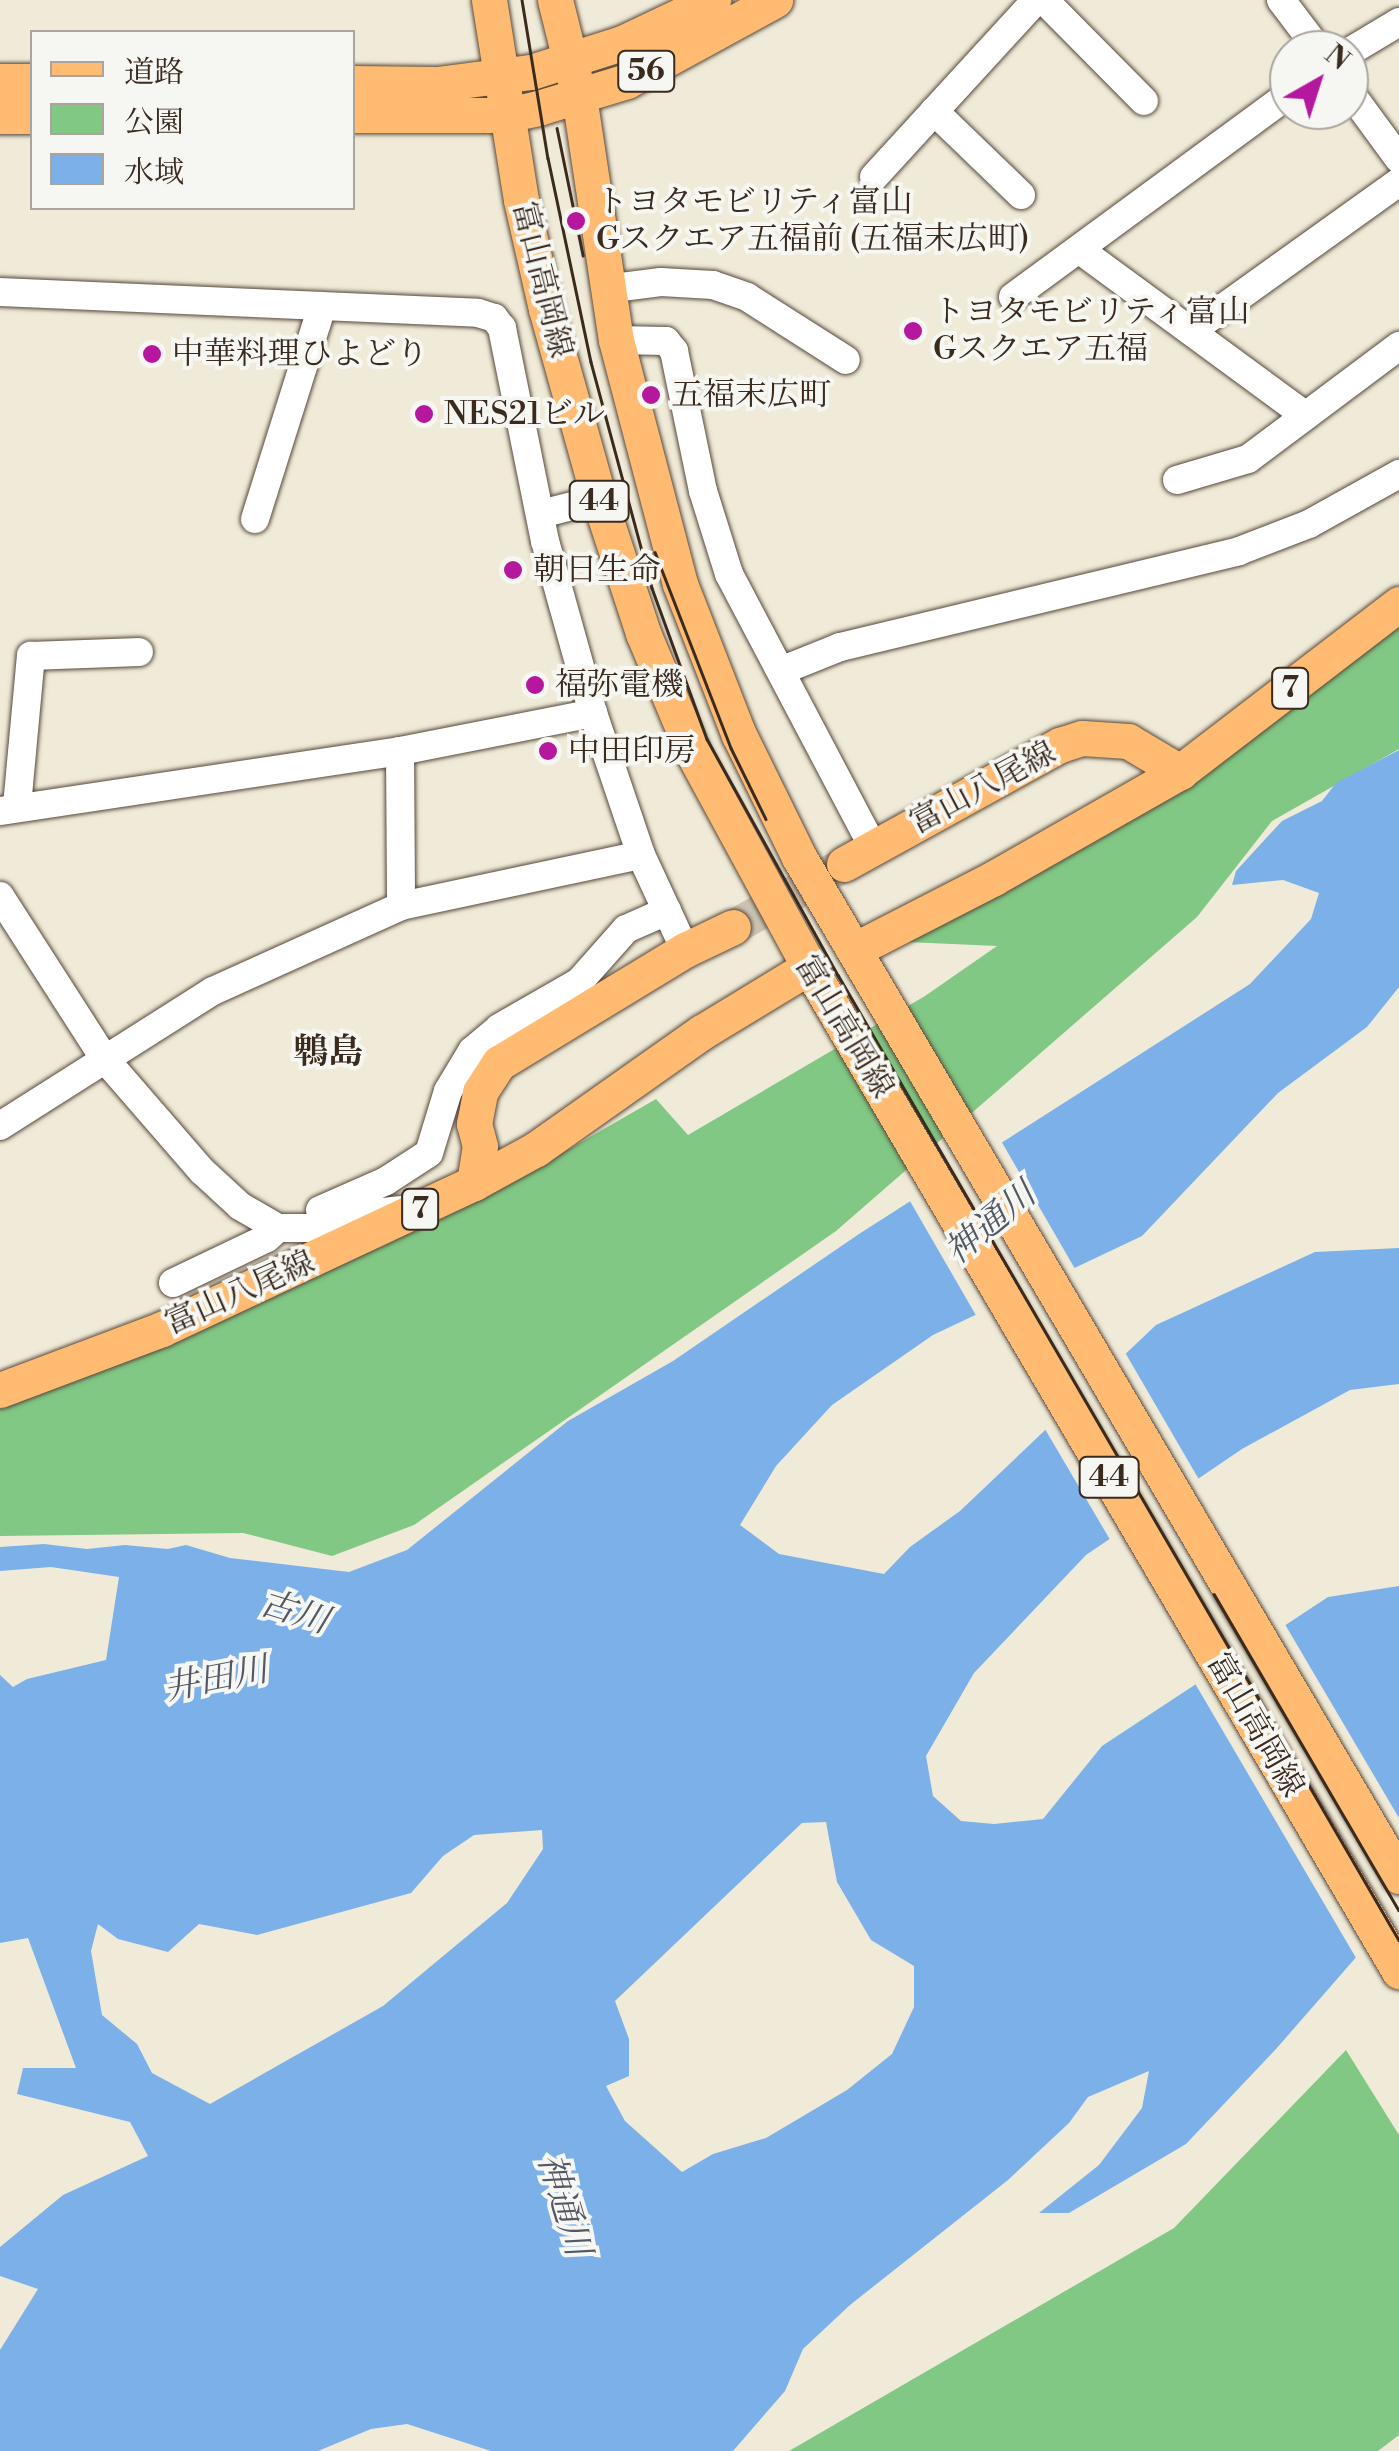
<!DOCTYPE html>
<html>
<head>
<meta charset="utf-8">
<style>
  body { margin:0 }
  #map { position:relative; width:1399px; height:2451px; overflow:hidden; background:#f0ebd8; font-family:"Libre Bodoni","Noto Serif JP",serif }
  div>[style] { position:absolute }
  .green>* { inset:0; background:#81c884 }
  .water>* { inset:0; background:#7cb0e9 }
  .pier>* { inset:0; background:#f0ebd8; transform-origin:0 0 }
  .major-tunnel>* { height:35px; margin-top:-17.5px; transform-origin:0; background:repeating-linear-gradient(90deg,#ccc4b3 0 35px,transparent 0 53px) }
  .roads { filter:drop-shadow(0 0 2px #56473a) drop-shadow(0 0 2px #56473a) }
  .minor>* { height:28px; margin:-14px; padding:0 14px; transform-origin:14px; border-radius:14px; background:#fff }
  .major>* { height:35px; margin:-17.5px; padding:0 17.5px; transform-origin:17.5px; border-radius:17.5px; background:#ffbb71 }
  .tram>* { height:2.5px; margin:-1.25px; padding:0 1.25px; transform-origin:1.25px; border-radius:1.25px; background:#3b2a1e }
  .dots>* { width:28px; height:28px; translate:-50% -50%; box-sizing:border-box; border:5px solid #f6f6f2; border-radius:50% }
  span { translate:-50% -50%; white-space:nowrap; text-align:center; line-height:1.15; -webkit-text-stroke:8px #f6f6f2; paint-order:stroke }
  .shield-label span { padding:2px 8px; background:#f6f6f2; border:2px solid; border-radius:8px; -webkit-text-stroke-width:0 }
  .shield-label { font-size:30px; color:#3b2a1e; font-weight:700 }
  .poi-label { font-size:32px; color:#3b2a1e }
  .left { translate:0 -50%; text-align:left }
  .street-label { font-size:32px; color:#3b2a1e }
  .neighbourhood-label { font-size:35px; color:#3b2a1e; font-weight:700 }
  .water-label { font-size:35px; color:#525965; font-style:italic }
  .legend { position:absolute; left:30px; top:30px; width:325px; height:180px; box-sizing:border-box; background:#f6f6f2; border:2px solid #aba49d; margin:0; padding:12px 18px; list-style:none; font-size:30px; color:#3b2a1e }
  .legend li { display:flex; align-items:center; gap:20px; height:50px }
  .legend b { width:50px; border:2px solid #aba49d }
  .north { position:absolute; left:1269px; top:30px; width:100px; height:100px; box-sizing:border-box; background:#f6f6f2; border:2px solid #aba49d; border-radius:50%; rotate:39deg; font-size:28px; font-weight:700; line-height:40px; text-align:center; color:#3b2a1e }
  .north::after { content:''; display:block; margin:auto; width:35px; height:45px; background:#b5179e; clip-path:polygon(50% 0,100% 100%,50% 72%,0 100%) }
</style>
</head>
<body>
<div id="map">
  <div class="green">
    <div style="clip-path:polygon(1399px 618px,1399px 749px,1272px 821px,1197px 917px,836px 1231px,414px 1525px,332px 1556px,243px 1533px,0 1536px,0 1399px,543px 1164px,656px 1099px,688px 1135px,925px 996px,997px 946px,907px 942px)"></div>
    <div style="clip-path:polygon(1346px 2050px,1399px 2135px,1399px 2435px,1378px 2451px,789px 2451px,1174px 2228px)"></div>
  </div>
  <div class="water">
    <div style="clip-path:polygon(evenodd,1399px 750px,1399px 987px,1367px 1027px,1278px 1093px,1142px 1236px,933px 1335px,832px 1405px,776px 1466px,740px 1525px,779px 1554px,884px 1574px,910px 1547px,960px 1511px,1156px 1325px,1315px 1252px,1399px 1248px,1399px 1384px,1350px 1390px,1242px 1449px,1086px 1555px,974px 1673px,926px 1756px,933px 1796px,961px 1821px,994px 1824px,1043px 1819px,1102px 1746px,1328px 1597px,1399px 1586px,1399px 1908px,1276px 2049px,1186px 2144px,1069px 2213px,1039px 2213px,1099px 2165px,1142px 2108px,1149px 2071px,1088px 2097px,1069px 2123px,1008px 2180px,850px 2305px,803px 2349px,785px 2391px,733px 2451px,491px 2451px,407px 2424px,371px 2429px,318px 2451px,0 2451px,0 2350px,38px 2289px,0 2276px,0 2247px,63px 2195px,148px 2156px,130px 2122px,17px 2094px,23px 2068px,76px 2068px,28px 1938px,0 1943px,0 1675px,13px 1687px,27px 1679px,106px 1660px,119px 1577px,51px 1567px,0 1571px,0 1547px,44px 1544px,87px 1549px,125px 1545px,168px 1549px,186px 1545px,230px 1558px,349px 1572px,407px 1550px,568px 1421px,673px 1361px,859px 1234px,1250px 984px,1311px 919px,1319px 893px,1283px 880px,1232px 885px,1236px 871px,1282px 821px,1322px 801px,1336px 783px,1399px 750px,826px 1822px,837px 1882px,871px 1940px,914px 1966px,914px 2007px,892px 2054px,847px 2090px,766px 2138px,713px 2154px,682px 2172px,625px 2121px,606px 2086px,629px 2076px,629px 2039px,615px 2001px,802px 1823px,826px 1822px,1399px 750px,542px 1830px,543px 1849px,507px 1903px,383px 2006px,210px 2104px,152px 2073px,137px 2044px,102px 2015px,91px 1951px,98px 1924px,118px 1939px,168px 1952px,199px 1924px,257px 1935px,411px 1893px,443px 1856px,474px 1835px,542px 1830px)"></div>
  </div>
  <div class="pier">
    <div style="left:1000px;top:1139px;width:154px;height:109px;rotate:60deg"></div>
    <div style="clip-path:polygon(1123px 1349px,1201px 1483px,1112px 1543px,1042px 1424px)"></div>
    <div style="clip-path:polygon(1283px 1621px,1399px 1818px,1399px 1916px,1359px 1963px,1193px 1680px)"></div>
  </div>
  <div class="major-tunnel">
    <div style="left:733px;top:927px;width:122px;rotate:-29.5deg"></div>
  </div>
  <div class="roads">
    <div class="minor">
      <div style="left:1044px;top:0;width:142px;rotate:45.3deg"></div>
      <div style="left:1281px;top:0;width:63px;rotate:52.8deg"></div>
      <div style="left:1349px;top:52px;width:58px;rotate:-31deg"></div>
      <div style="left:1349px;top:91px;width:84px;rotate:53.7deg"></div>
      <div style="left:934px;top:111px;width:121px;rotate:44deg"></div>
      <div style="left:874px;top:177px;width:240px;rotate:-47.5deg"></div>
      <div style="left:1080px;top:250px;width:280px;rotate:36.3deg"></div>
      <div style="left:606px;top:289px;width:55px;rotate:-7.3deg"></div>
      <div style="left:661px;top:282px;width:52px;rotate:3.3deg"></div>
      <div style="left:713px;top:285px;width:36px;rotate:19deg"></div>
      <div style="left:747px;top:297px;width:117px;rotate:32.5deg"></div>
      <div style="left:0;top:292px;width:478px;rotate:2.5deg"></div>
      <div style="left:478px;top:313px;width:17px;rotate:17deg"></div>
      <div style="left:494px;top:318px;width:13px;rotate:51deg"></div>
      <div style="left:502px;top:328px;width:217px;rotate:78.6deg"></div>
      <div style="left:545px;top:541px;width:179px;rotate:74.4deg"></div>
      <div style="left:593px;top:713px;width:150px;rotate:71.3deg"></div>
      <div style="left:641px;top:855px;width:105px;rotate:65.1deg"></div>
      <div style="left:1013px;top:297px;width:343px;rotate:-36.3deg"></div>
      <div style="left:1191px;top:331px;width:256px;rotate:-35.6deg"></div>
      <div style="left:616px;top:340px;width:50px;rotate:1.1deg"></div>
      <div style="left:666px;top:341px;width:13px;rotate:51deg"></div>
      <div style="left:674px;top:351px;width:143px;rotate:78.3deg"></div>
      <div style="left:703px;top:491px;width:87px;rotate:72.6deg"></div>
      <div style="left:729px;top:574px;width:309px;rotate:62.2deg"></div>
      <div style="left:1177px;top:480px;width:74px;rotate:-16.5deg"></div>
      <div style="left:1248px;top:459px;width:189px;rotate:-36.8deg"></div>
      <div style="left:541px;top:514px;width:60px;rotate:-14.5deg"></div>
      <div style="left:255px;top:519px;width:223px;rotate:-72.5deg"></div>
      <div style="left:783px;top:670px;width:61px;rotate:-22deg"></div>
      <div style="left:840px;top:647px;width:410px;rotate:-13.5deg"></div>
      <div style="left:1239px;top:551px;width:75px;rotate:-21.1deg"></div>
      <div style="left:1309px;top:524px;width:103px;rotate:-29.1deg"></div>
      <div style="left:400px;top:751px;width:155px;rotate:89.6deg"></div>
      <div style="left:401px;top:906px;width:245px;rotate:-12deg"></div>
      <div style="left:17px;top:806px;width:151px;rotate:-84.7deg"></div>
      <div style="left:31px;top:656px;width:108px;rotate:-2.1deg"></div>
      <div style="left:0;top:811px;width:404px;rotate:-8.5deg"></div>
      <div style="left:400px;top:751px;width:197px;rotate:-11.1deg"></div>
      <div style="left:0;top:896px;width:193px;rotate:57.3deg"></div>
      <div style="left:104px;top:1058px;width:150px;rotate:49.1deg"></div>
      <div style="left:202px;top:1171px;width:52px;rotate:42.6deg"></div>
      <div style="left:240px;top:1206px;width:44px;rotate:30.1deg"></div>
      <div style="left:278px;top:1228px;width:30px"></div>
      <div style="left:308px;top:1228px;width:49px;rotate:-15.5deg"></div>
      <div style="left:355px;top:1215px;width:47px;rotate:-6.1deg"></div>
      <div style="left:0;top:1126px;width:252px;rotate:-32.4deg"></div>
      <div style="left:213px;top:991px;width:206px;rotate:-24.3deg"></div>
      <div style="left:320px;top:1210px;width:72px;rotate:-23.7deg"></div>
      <div style="left:386px;top:1181px;width:51px;rotate:-33.1deg"></div>
      <div style="left:429px;top:1153px;width:65px;rotate:-73deg"></div>
      <div style="left:448px;top:1091px;width:47px;rotate:-59deg"></div>
      <div style="left:472px;top:1051px;width:35px;rotate:-40deg"></div>
      <div style="left:499px;top:1028px;width:92px;rotate:-29.9deg"></div>
      <div style="left:579px;top:982px;width:71px;rotate:-48.4deg"></div>
      <div style="left:626px;top:929px;width:45px;rotate:-23.7deg"></div>
      <div style="left:173px;top:1283px;width:104px;rotate:-25.6deg"></div>
      <div style="left:267px;top:1238px;width:15px;rotate:-42deg"></div>
    </div>
    <div class="major">
      <div style="left:489px;top:0;width:203px;rotate:80.9deg"></div>
      <div style="left:521px;top:200px;width:112px;rotate:77.1deg"></div>
      <div style="left:546px;top:309px;width:197px;rotate:74.4deg"></div>
      <div style="left:599px;top:499px;width:141px;rotate:71.8deg"></div>
      <div style="left:643px;top:633px;width:132px;rotate:67.3deg"></div>
      <div style="left:694px;top:755px;width:241px;rotate:61.5deg"></div>
      <div style="left:809px;top:967px;width:1165px;rotate:59.56deg"></div>
      <div style="left:555px;top:0;width:99px;rotate:76deg"></div>
      <div style="left:579px;top:96px;width:247px;rotate:81.4deg"></div>
      <div style="left:616px;top:340px;width:252px;rotate:75.3deg"></div>
      <div style="left:680px;top:584px;width:162px;rotate:68.7deg"></div>
      <div style="left:739px;top:735px;width:136px;rotate:63.8deg"></div>
      <div style="left:799px;top:857px;width:1183px;rotate:59.51deg"></div>
      <div style="left:0;top:81px;width:32px"></div>
      <div style="left:352px;top:83px;width:85px;rotate:0.7deg"></div>
      <div style="left:437px;top:84px;width:95px;rotate:-7.3deg"></div>
      <div style="left:531px;top:72px;width:96px;rotate:-17.7deg"></div>
      <div style="left:622px;top:43px;width:101px;rotate:-25.3deg"></div>
      <div style="left:352px;top:115px;width:154px"></div>
      <div style="left:506px;top:115px;width:33px;rotate:-12deg"></div>
      <div style="left:538px;top:108px;width:93px;rotate:-16.9deg"></div>
      <div style="left:627px;top:81px;width:169px;rotate:-28.7deg"></div>
      <div style="left:0;top:116px;width:32px"></div>
      <div style="left:844px;top:864px;width:247px;rotate:-28.9deg"></div>
      <div style="left:1060px;top:745px;width:23px;rotate:-18deg"></div>
      <div style="left:1082px;top:738px;width:46px;rotate:3.7deg"></div>
      <div style="left:1128px;top:741px;width:61px;rotate:30.8deg"></div>
      <div style="left:854px;top:950px;width:157px;rotate:-27.2deg"></div>
      <div style="left:994px;top:878px;width:214px;rotate:-29.7deg"></div>
      <div style="left:1180px;top:772px;width:276px;rotate:-37.5deg"></div>
      <div style="left:474px;top:1183px;width:37px;rotate:-81deg"></div>
      <div style="left:480px;top:1146px;width:23px;rotate:-105deg"></div>
      <div style="left:474px;top:1124px;width:33px;rotate:-79deg"></div>
      <div style="left:480px;top:1092px;width:35px;rotate:-57deg"></div>
      <div style="left:499px;top:1063px;width:218px;rotate:-31.3deg"></div>
      <div style="left:685px;top:950px;width:53px;rotate:-25.6deg"></div>
      <div style="left:0;top:1390px;width:173px;rotate:-20.6deg"></div>
      <div style="left:162px;top:1329px;width:344px;rotate:-25.1deg"></div>
      <div style="left:474px;top:1183px;width:71px;rotate:-28.7deg"></div>
      <div style="left:536px;top:1149px;width:203px;rotate:-35.2deg"></div>
      <div style="left:702px;top:1032px;width:125px;rotate:-31.3deg"></div>
    </div>
  </div>
  <div class="tram">
    <div style="left:522px;top:0;width:160px;rotate:80.7deg"></div>
    <div style="left:548px;top:158px;width:208px;rotate:78.1deg"></div>
    <div style="left:591px;top:362px;width:234px;rotate:74.9deg"></div>
    <div style="left:652px;top:588px;width:161px;rotate:70deg"></div>
    <div style="left:707px;top:739px;width:270px;rotate:61deg"></div>
    <div style="left:838px;top:975px;width:1116px;rotate:59.83deg"></div>
    <div style="left:557px;top:128px;width:130px;rotate:78.4deg"></div>
    <div style="left:655px;top:552px;width:210px;rotate:68.8deg"></div>
    <div style="left:731px;top:748px;width:79px;rotate:63.8deg"></div>
    <div style="left:1214px;top:1594px;width:366px;rotate:59.7deg"></div>
  </div>
  <div class="dots">
    <div style="left:576px;top:221px;background:#b5179e"></div>
    <div style="left:913px;top:331px;background:#b5179e"></div>
    <div style="left:152px;top:354px;background:#b5179e"></div>
    <div style="left:651px;top:395px;background:#b5179e"></div>
    <div style="left:424px;top:414px;background:#b5179e"></div>
    <div style="left:513px;top:570px;background:#b5179e"></div>
    <div style="left:535px;top:685px;background:#b5179e"></div>
    <div style="left:548px;top:751px;background:#b5179e"></div>
  </div>
  <div class="shield-label">
    <span style="left:646px;top:71px">56</span>
    <span style="left:599px;top:501px">44</span>
    <span style="left:1290px;top:688px">7</span>
    <span style="left:420px;top:1209px">7</span>
    <span style="left:1109px;top:1477px">44</span>
  </div>
  <div class="poi-label">
    <span class="left" style="left:596px;top:221px">トヨタモビリティ富山<br>Gスクエア五福前 (五福末広町)</span>
    <span class="left" style="left:933px;top:331px">トヨタモビリティ富山<br>Gスクエア五福</span>
    <span class="left" style="left:172px;top:354px">中華料理ひよどり</span>
    <span class="left" style="left:671px;top:395px">五福末広町</span>
    <span class="left" style="left:444px;top:414px">NES21ビル</span>
    <span class="left" style="left:533px;top:570px">朝日生命</span>
    <span class="left" style="left:555px;top:685px">福弥電機</span>
    <span class="left" style="left:568px;top:751px">中田印房</span>
  </div>
  <div class="street-label">
    <span style="left:542px;top:280px;rotate:76deg">富山高岡線</span>
    <span style="left:983px;top:788px;rotate:-28deg">富山八尾線</span>
    <span style="left:844px;top:1027px;rotate:59deg">富山高岡線</span>
    <span style="left:240px;top:1293px;rotate:-24deg">富山八尾線</span>
    <span style="left:1255px;top:1725px;rotate:60deg">富山高岡線</span>
  </div>
  <div class="neighbourhood-label">
    <span style="left:328px;top:1053px">鵯島</span>
  </div>
  <div class="water-label">
    <span style="left:991px;top:1224px;rotate:-40deg">神通川</span>
    <span style="left:294px;top:1613px;rotate:17deg">古川</span>
    <span style="left:216px;top:1680px;rotate:-11deg">井田川</span>
    <span style="left:563px;top:2205px;rotate:73deg">神通川</span>
  </div>
  <ul class="legend">
  <li><b style="height:12px;background:#ffbb71"></b>道路</li>
  <li><b style="height:28px;background:#81c884"></b>公園</li>
  <li><b style="height:28px;background:#7cb0e9"></b>水域</li>
  </ul>
  <div class="north">N</div>
</div>
</body>
</html>
